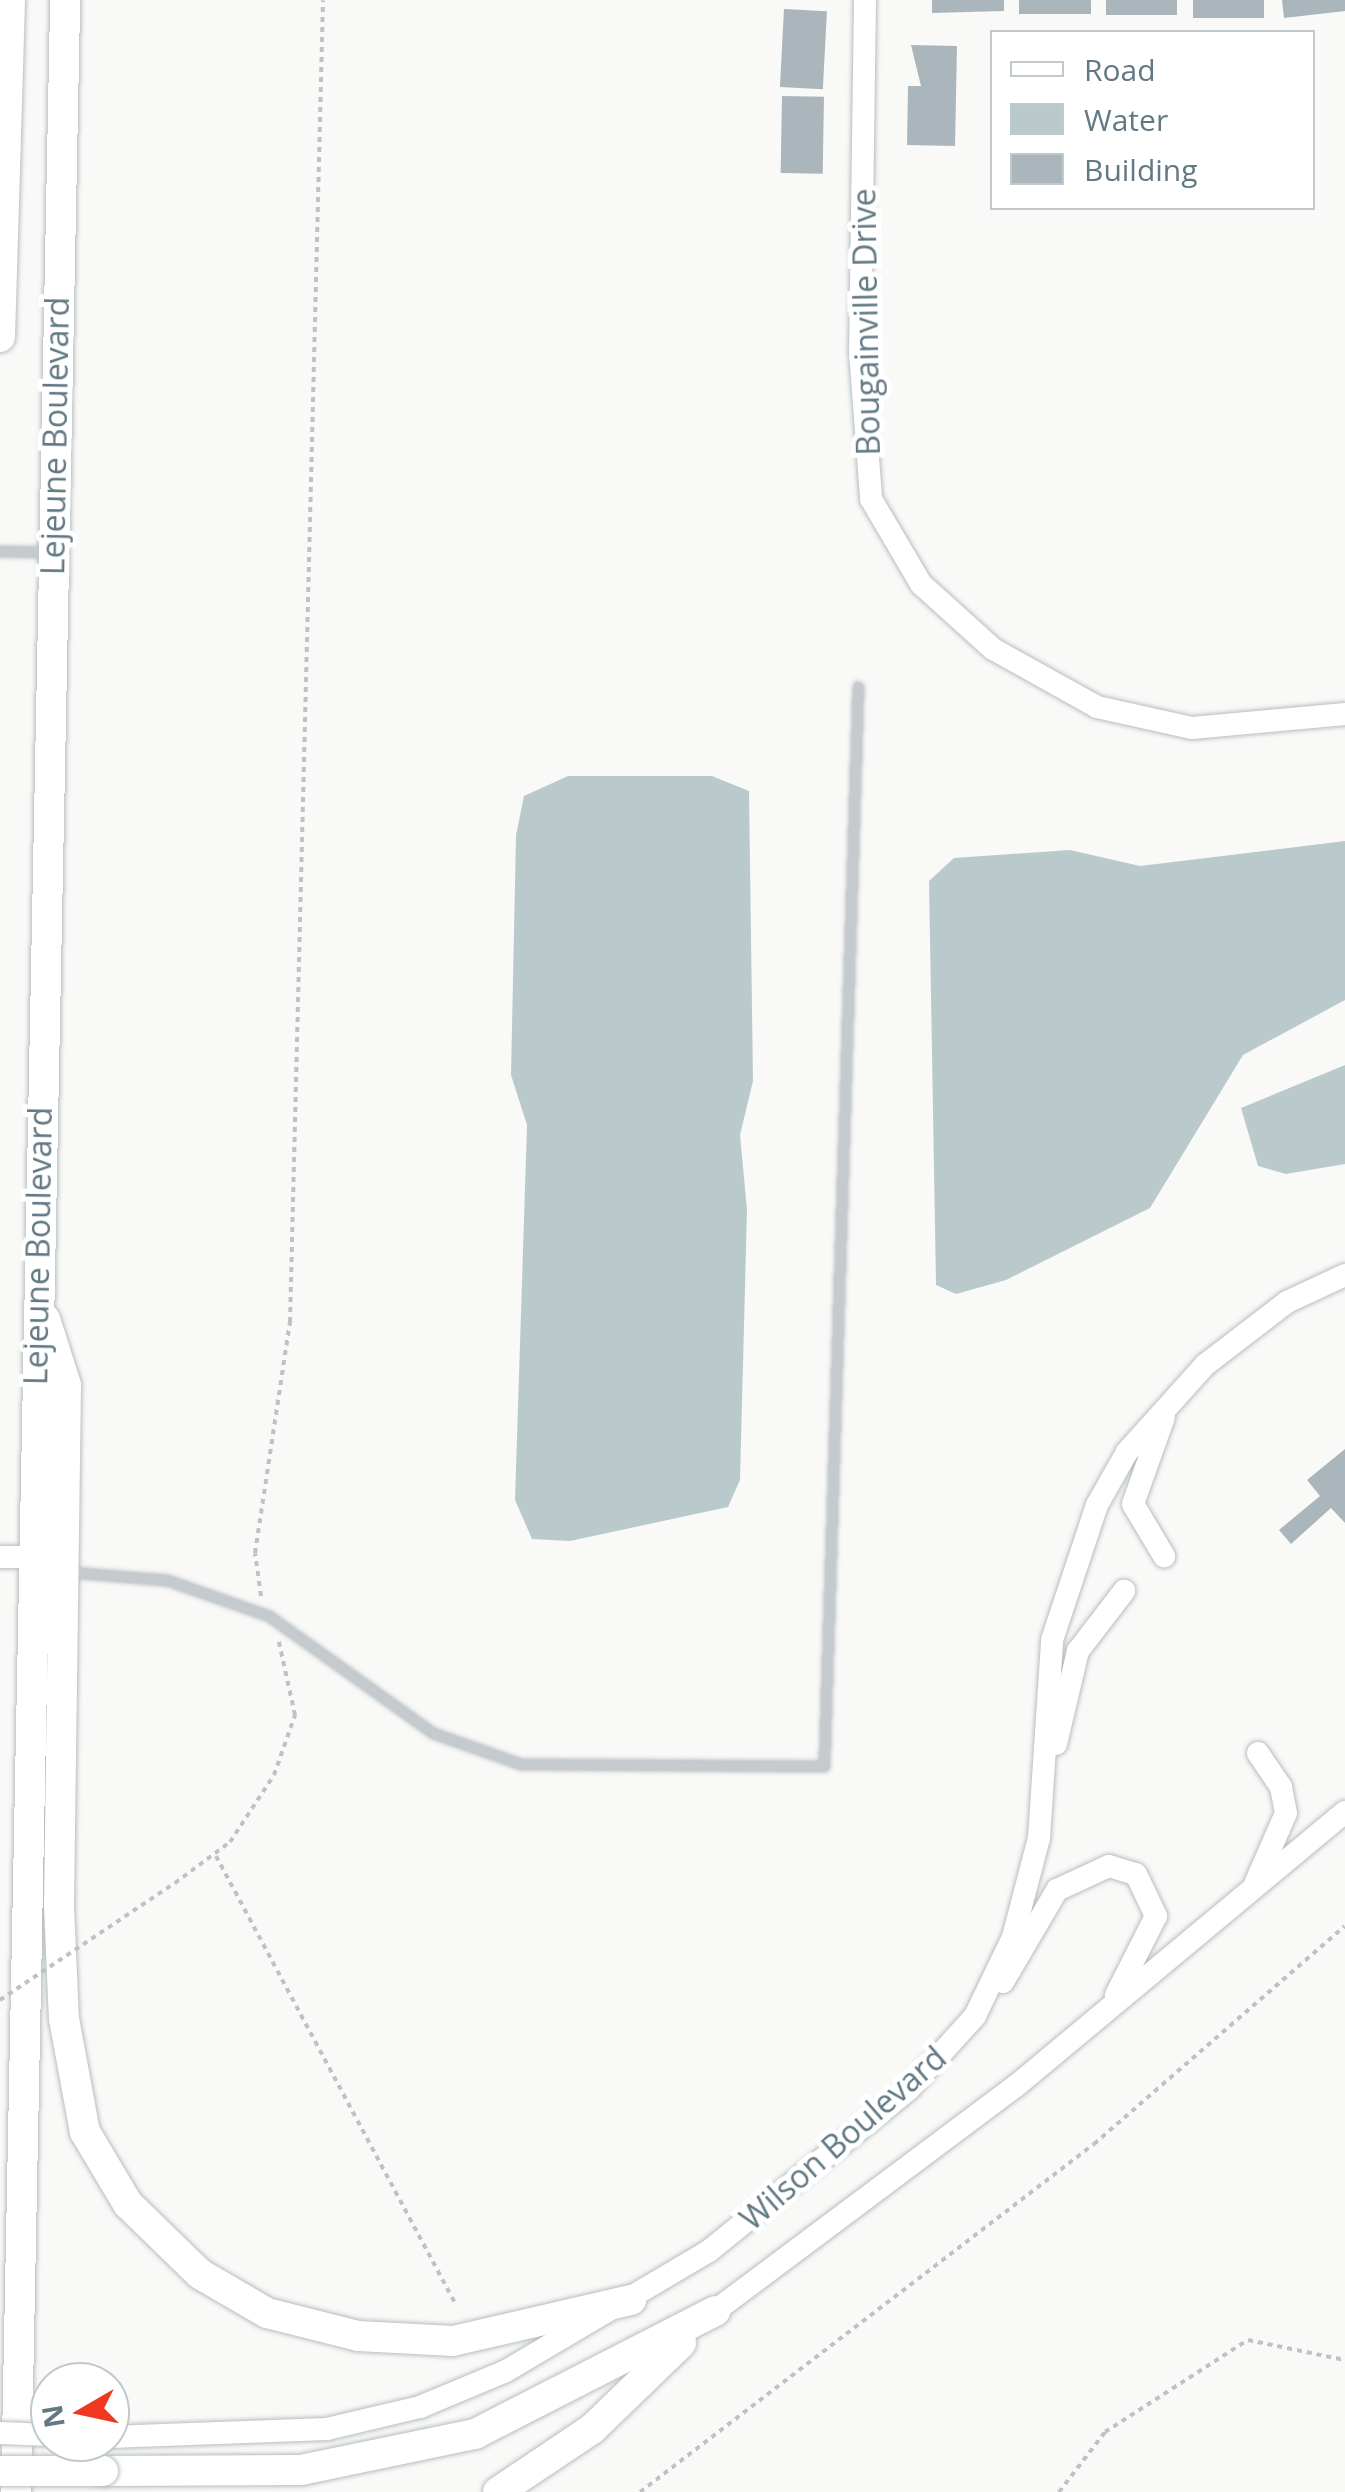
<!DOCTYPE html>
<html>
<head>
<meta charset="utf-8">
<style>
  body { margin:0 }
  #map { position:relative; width:1345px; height:2492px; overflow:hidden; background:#f9f9f7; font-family:"Open Sans",sans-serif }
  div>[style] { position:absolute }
  .water>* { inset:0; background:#bacacc }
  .building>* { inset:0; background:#aab6bb; transform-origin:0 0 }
  .path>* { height:4px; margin-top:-2px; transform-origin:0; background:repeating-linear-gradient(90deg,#bec2c4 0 5px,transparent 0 10px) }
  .roads { filter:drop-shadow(0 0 2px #b6bec2) drop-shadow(0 0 2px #b6bec2) }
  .lane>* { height:9px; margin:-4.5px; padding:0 4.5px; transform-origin:4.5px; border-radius:4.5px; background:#c4cacd }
  .secondary>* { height:22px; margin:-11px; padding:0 11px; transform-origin:11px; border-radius:11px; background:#fff }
  .highway>* { height:30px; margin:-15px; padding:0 15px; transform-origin:15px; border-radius:15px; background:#fff }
  .path-bridge>* { height:4px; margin-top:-2px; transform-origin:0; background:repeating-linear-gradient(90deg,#bec2c4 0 5px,transparent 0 10px) }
  .bridges { filter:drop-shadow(0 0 2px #b6bec2) drop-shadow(0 0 2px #b6bec2) }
  .secondary-bridge>* { height:22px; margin:-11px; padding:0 11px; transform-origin:11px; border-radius:11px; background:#fff }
  .highway-bridge>* { height:30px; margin:-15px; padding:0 15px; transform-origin:15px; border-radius:15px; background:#fff }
  span { translate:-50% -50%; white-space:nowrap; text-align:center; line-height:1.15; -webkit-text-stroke:10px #fff; paint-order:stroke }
  .street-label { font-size:32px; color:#627984 }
  .legend { position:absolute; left:990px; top:30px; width:325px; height:180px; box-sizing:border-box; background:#fff; border:2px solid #c0c9ce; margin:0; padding:12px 18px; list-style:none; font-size:30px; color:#627984 }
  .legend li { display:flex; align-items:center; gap:20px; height:50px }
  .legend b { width:50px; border:2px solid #c0c9ce }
  .north { position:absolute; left:30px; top:2362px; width:100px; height:100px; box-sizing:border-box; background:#fff; border:2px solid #c0c9ce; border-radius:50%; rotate:261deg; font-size:28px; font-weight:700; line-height:40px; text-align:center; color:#627984 }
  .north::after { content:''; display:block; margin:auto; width:35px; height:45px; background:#ef3721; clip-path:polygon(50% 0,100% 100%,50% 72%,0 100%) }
</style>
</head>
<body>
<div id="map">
  <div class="water">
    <div style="clip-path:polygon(568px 776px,712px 776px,749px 791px,753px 1081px,740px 1135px,747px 1210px,740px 1480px,728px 1507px,570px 1541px,532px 1539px,515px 1500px,527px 1125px,511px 1075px,516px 835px,524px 796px)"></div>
    <div style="clip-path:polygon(1345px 841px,1345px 1000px,1243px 1055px,1150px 1208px,1006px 1280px,956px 1294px,936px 1285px,929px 881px,954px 858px,1070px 850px,1140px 866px)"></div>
    <div style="clip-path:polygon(1345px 1065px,1345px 1164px,1286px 1174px,1258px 1166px,1241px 1108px)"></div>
  </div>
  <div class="building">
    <div style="clip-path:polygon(932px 0,1004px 0,1004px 11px,932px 13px)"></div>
    <div style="left:1019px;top:0;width:72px;height:14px"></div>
    <div style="left:1106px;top:0;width:71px;height:15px"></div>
    <div style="left:1193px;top:0;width:71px;height:18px"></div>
    <div style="clip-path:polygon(1282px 0,1345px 0,1345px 11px,1284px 18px)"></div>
    <div style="left:784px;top:9px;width:43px;height:78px;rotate:3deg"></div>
    <div style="clip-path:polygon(911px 45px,957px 46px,955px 146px,907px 145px,908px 86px,921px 86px)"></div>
    <div style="left:782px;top:96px;width:42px;height:77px;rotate:1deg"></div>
    <div style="clip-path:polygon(1345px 1449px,1345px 1523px,1331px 1508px,1291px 1544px,1279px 1530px,1320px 1496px,1307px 1480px)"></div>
  </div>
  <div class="path">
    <div style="left:261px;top:1596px;width:43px;rotate:-97.9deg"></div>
    <div style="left:255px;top:1553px;width:234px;rotate:-81.4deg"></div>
    <div style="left:290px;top:1322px;width:1322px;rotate:-88.57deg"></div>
    <div style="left:216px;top:1856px;width:509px;rotate:61.87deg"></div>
    <div style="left:175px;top:1883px;width:69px;rotate:-36.7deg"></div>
    <div style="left:230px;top:1842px;width:80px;rotate:-56.7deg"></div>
    <div style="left:274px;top:1775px;width:64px;rotate:-70.7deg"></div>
    <div style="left:295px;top:1715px;width:75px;rotate:-102.4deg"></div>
    <div style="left:640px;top:2492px;width:572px;rotate:-37.47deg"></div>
    <div style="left:1094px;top:2144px;width:332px;rotate:-41deg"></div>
    <div style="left:1059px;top:2492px;width:76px;rotate:-52.5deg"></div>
    <div style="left:1105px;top:2432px;width:170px;rotate:-32.8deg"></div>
    <div style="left:1248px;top:2340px;width:99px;rotate:11.7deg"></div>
  </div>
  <div class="roads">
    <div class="lane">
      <div style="left:0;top:551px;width:50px;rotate:1.1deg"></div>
      <div style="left:69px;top:1572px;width:98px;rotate:4.7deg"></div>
      <div style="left:167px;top:1580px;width:108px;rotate:19.4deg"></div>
      <div style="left:269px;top:1616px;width:201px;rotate:35.5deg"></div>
      <div style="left:433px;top:1733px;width:93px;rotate:19.4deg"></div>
      <div style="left:521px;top:1764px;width:303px;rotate:0.4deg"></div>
      <div style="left:824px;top:1766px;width:1080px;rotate:-88.2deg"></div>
    </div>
    <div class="secondary">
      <div style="left:865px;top:0;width:351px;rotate:90.8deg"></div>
      <div style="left:860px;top:351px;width:148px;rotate:85.7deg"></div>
      <div style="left:871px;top:499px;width:99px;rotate:59.5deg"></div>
      <div style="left:921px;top:584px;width:97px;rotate:42.1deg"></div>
      <div style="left:993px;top:649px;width:119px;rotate:29.1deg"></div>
      <div style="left:1097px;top:707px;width:97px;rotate:12.5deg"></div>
      <div style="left:1192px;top:728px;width:154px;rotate:-5.2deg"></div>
      <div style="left:1164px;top:1417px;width:92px;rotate:109.6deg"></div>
      <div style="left:1133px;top:1504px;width:61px;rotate:59.2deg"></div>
      <div style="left:0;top:1557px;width:31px"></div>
      <div style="left:1056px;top:1744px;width:96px;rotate:-76.7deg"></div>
      <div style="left:1078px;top:1651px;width:76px;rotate:-52.5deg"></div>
      <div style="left:1255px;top:1884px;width:77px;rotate:-66.4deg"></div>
      <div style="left:1286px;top:1813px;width:26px;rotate:-101deg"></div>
      <div style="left:1281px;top:1787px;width:41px;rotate:-124.1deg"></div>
      <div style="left:1003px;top:1982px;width:107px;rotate:-59.6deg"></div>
      <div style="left:1057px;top:1890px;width:57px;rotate:-24.8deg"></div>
      <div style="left:1109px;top:1866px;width:28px;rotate:17deg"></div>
      <div style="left:1136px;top:1874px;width:47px;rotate:64.5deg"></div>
      <div style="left:1156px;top:1916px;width:89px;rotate:116.9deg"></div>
      <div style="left:715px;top:2311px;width:376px;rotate:-36.8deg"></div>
      <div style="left:1016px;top:2086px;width:428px;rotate:-39.8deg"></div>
      <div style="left:110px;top:2437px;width:217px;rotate:-2.1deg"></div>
      <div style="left:327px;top:2429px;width:96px;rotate:-13.3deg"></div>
      <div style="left:420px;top:2407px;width:93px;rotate:-22.7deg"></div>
      <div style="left:506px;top:2371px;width:236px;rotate:-30.6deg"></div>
      <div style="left:709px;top:2251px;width:257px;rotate:-39deg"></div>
      <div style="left:909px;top:2089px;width:98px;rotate:-47.9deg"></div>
      <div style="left:975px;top:2016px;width:88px;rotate:-64.3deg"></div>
      <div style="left:1013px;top:1937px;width:102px;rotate:-75.3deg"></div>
      <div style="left:1039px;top:1838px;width:198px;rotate:-86.2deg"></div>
      <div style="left:1052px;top:1640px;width:142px;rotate:-71.6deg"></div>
      <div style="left:1097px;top:1505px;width:61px;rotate:-60.5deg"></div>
      <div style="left:1127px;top:1452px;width:117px;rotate:-48.1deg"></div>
      <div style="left:1205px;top:1365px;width:103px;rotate:-37.5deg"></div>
      <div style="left:1287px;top:1302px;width:64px;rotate:-25deg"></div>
    </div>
    <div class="highway">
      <div style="left:0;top:337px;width:337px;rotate:-88.3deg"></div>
      <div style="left:45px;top:1319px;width:69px;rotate:72.3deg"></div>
      <div style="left:66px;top:1385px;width:521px;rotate:90.77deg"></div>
      <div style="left:59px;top:1906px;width:113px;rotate:87.5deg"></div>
      <div style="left:64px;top:2019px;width:115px;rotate:79.5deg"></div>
      <div style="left:85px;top:2132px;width:84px;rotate:59.2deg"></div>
      <div style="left:128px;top:2204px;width:100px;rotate:44.2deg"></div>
      <div style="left:200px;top:2274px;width:78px;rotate:30.2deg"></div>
      <div style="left:267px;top:2313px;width:94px;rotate:14.2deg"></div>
      <div style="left:358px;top:2336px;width:95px;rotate:3deg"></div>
      <div style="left:453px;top:2341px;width:183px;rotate:-13deg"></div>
      <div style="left:103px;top:2471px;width:198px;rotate:-0.3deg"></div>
      <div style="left:301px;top:2470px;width:178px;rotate:-11.7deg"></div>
      <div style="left:475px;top:2434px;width:270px;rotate:-27.1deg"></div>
      <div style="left:16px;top:2492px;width:2492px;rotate:-88.87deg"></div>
      <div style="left:498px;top:2492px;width:113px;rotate:-33.8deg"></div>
      <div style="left:592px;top:2429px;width:124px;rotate:-44deg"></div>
    </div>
  </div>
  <div class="path-bridge">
    <div style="left:0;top:2000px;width:211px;rotate:-33.8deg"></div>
  </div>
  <div class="bridges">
    <div class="secondary-bridge">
      <div style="left:0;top:2433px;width:50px;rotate:2.3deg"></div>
    </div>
    <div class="highway-bridge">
      <div style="left:0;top:2471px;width:103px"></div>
    </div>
  </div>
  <div class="street-label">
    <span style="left:866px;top:322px;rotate:-91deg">Bougainville Drive</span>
    <span style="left:55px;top:436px;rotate:-89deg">Lejeune Boulevard</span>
    <span style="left:38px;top:1246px;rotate:-89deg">Lejeune Boulevard</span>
    <span style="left:843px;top:2138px;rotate:-41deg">Wilson Boulevard</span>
  </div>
  <ul class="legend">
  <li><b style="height:12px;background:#fff"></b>Road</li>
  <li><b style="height:28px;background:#bacacc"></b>Water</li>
  <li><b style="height:28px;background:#aab6bb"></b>Building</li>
  </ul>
  <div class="north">N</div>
</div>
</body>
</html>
